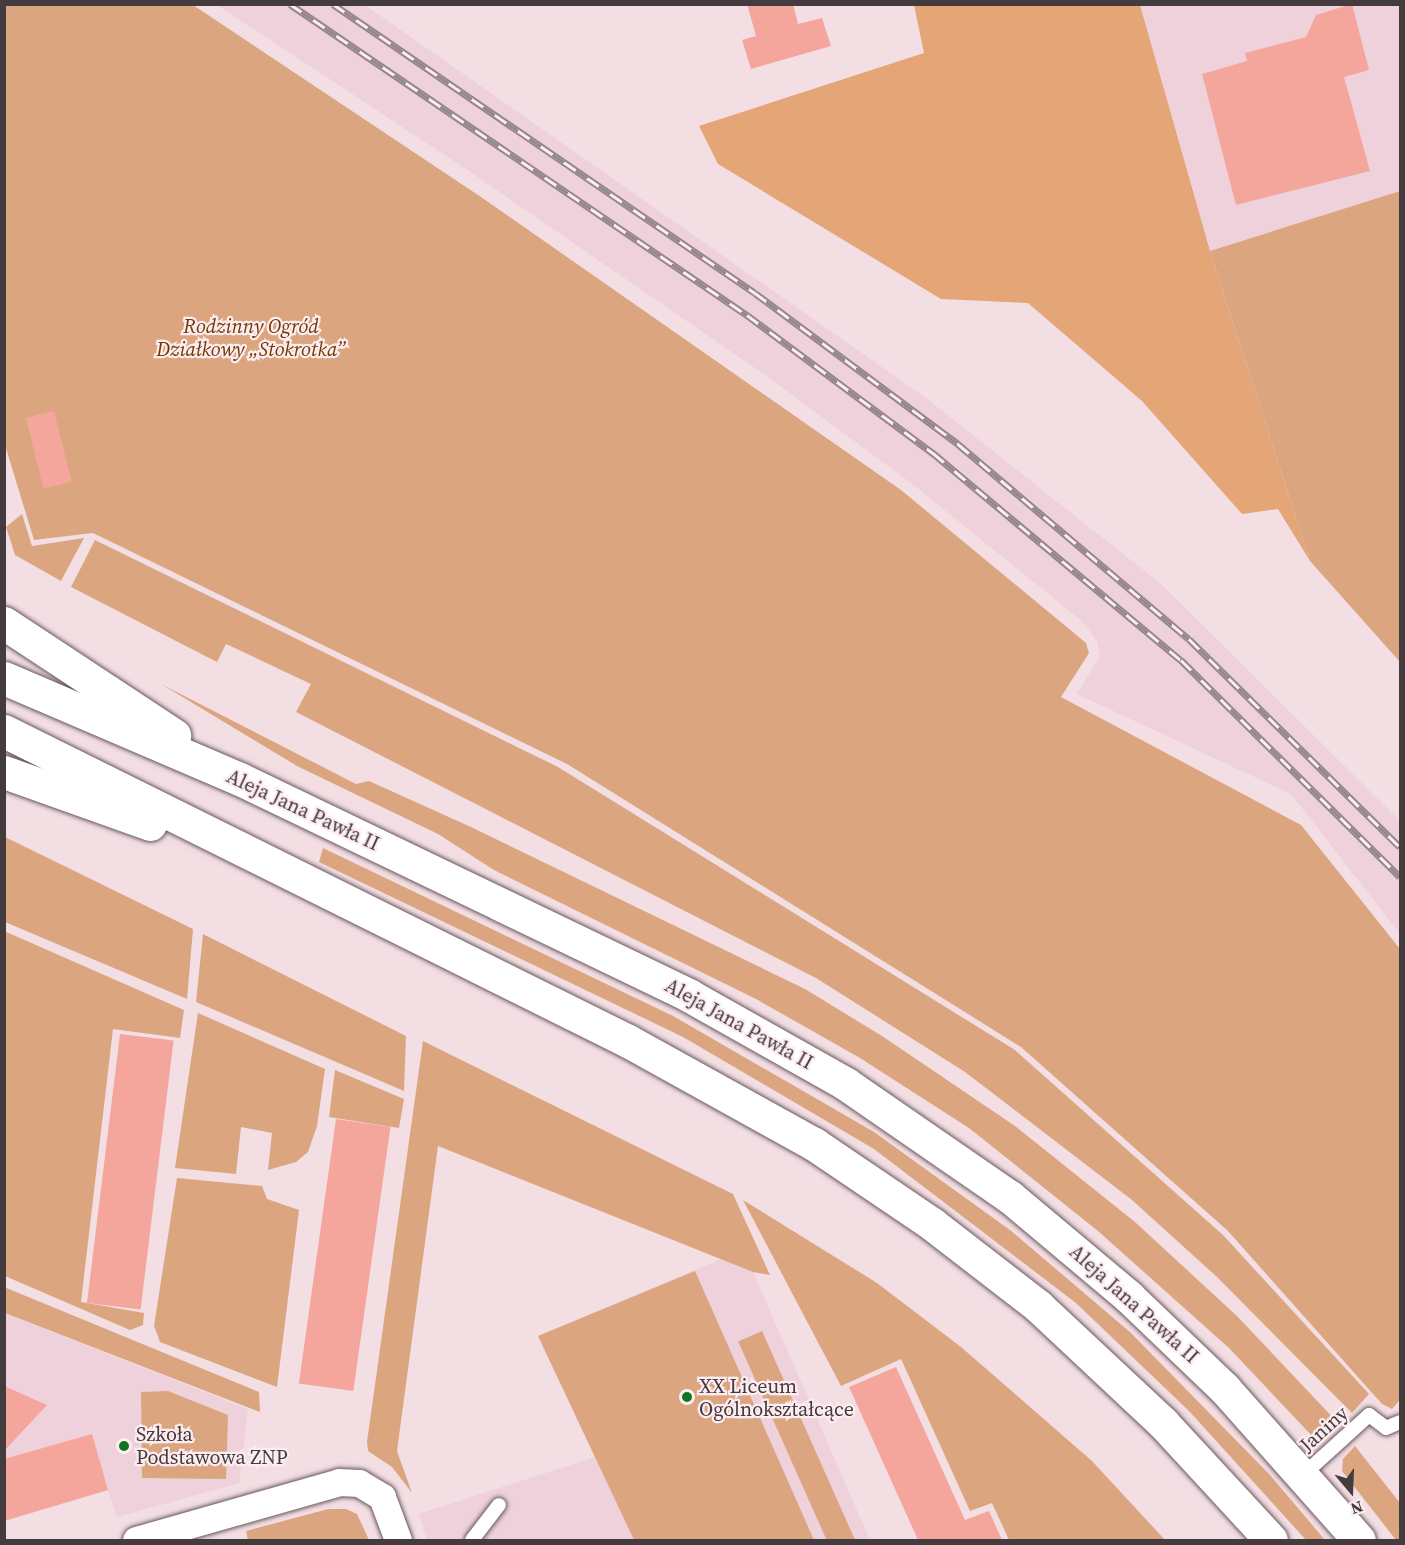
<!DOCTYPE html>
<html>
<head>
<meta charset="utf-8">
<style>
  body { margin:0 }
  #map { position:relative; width:1405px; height:1545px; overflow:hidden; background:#f3dee4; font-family:"Source Serif 4",serif }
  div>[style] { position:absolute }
  .built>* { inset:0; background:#eed1da }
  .green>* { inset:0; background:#dba67f; transform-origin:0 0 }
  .forest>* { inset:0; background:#e4a577 }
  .building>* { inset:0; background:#f5a69c; transform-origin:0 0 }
  .roads { filter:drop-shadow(0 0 2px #68585c) drop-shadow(0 0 2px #68585c) }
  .service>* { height:14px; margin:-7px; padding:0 7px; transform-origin:7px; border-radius:7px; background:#fff }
  .minor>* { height:27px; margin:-13.5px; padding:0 13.5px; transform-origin:13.5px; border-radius:13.5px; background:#fff }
  .primary>* { height:33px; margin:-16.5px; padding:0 16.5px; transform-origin:16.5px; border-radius:16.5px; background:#fff }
  .rail>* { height:7px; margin-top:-3.5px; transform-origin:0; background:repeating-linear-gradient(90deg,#fdedf1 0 14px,#95878b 0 28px); box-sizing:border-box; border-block:2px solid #95878b }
  .dots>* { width:16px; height:16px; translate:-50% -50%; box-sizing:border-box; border:3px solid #fdedf1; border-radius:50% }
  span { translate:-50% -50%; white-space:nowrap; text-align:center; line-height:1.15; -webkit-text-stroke:4.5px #fdedf1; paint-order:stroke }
  .park-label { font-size:20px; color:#713900; font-style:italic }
  .street-label { font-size:20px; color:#433b3d }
  .poi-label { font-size:20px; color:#433b3d }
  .left { translate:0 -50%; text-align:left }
  .frame { position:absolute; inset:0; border:6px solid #433b3d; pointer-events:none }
  .north { position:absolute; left:1321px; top:1461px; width:60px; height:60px; -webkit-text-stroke:4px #fdedf1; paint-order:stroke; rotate:161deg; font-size:16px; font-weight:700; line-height:24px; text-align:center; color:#433b3d }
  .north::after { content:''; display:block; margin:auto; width:21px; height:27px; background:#433b3d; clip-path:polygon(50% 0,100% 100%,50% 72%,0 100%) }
</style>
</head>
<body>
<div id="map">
  <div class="built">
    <div style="clip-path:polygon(217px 5px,365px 5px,926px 398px,1161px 584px,1400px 821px,1400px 934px,1291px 794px,1077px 694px,1100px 656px,1097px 641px,1083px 622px,915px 486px,768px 377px,466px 169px)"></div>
    <div style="clip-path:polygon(1140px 5px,1400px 5px,1400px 191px,1210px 251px)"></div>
    <div style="clip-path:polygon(721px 1259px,753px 1272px,870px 1540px,427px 1540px,419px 1514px,595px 1457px,538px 1336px)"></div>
    <div style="clip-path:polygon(4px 1313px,248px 1409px,239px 1483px,117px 1517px,108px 1490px,5px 1521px)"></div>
  </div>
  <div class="green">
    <div style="clip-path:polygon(4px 5px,193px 5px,481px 197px,901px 490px,1086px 643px,1089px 653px,1061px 697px,1301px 825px,1400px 949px,1400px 1400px,1392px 1409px,1382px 1404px,1228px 1231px,1021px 1047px,567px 764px,93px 533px,34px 540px,5px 445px)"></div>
    <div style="clip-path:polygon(1400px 191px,1400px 662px,1310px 561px,1210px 251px)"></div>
    <div style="clip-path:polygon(22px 514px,32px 546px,84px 538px,61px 581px,15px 555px,6px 527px)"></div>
    <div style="clip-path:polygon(95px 540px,558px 767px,1015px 1050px,1223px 1235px,1369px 1394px,1352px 1413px,1217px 1277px,1132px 1200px,965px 1072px,816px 978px,296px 712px,311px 684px,226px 644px,217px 662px,71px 587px)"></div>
    <div style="clip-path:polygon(161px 684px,356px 784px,369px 781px,471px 827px,805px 989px,882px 1036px,1015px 1126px,1135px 1222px,1237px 1316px,1339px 1424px,1323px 1438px,1313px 1437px,1229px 1348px,1098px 1231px,969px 1128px,860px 1058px,756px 999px,494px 870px,438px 834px,297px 766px)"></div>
    <div style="clip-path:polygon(5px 837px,193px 929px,187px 999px,5px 922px)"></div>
    <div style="clip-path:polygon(323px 848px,673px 1016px,874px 1132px,1010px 1230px,1130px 1332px,1270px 1475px,1325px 1540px,1306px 1540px,1189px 1411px,1076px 1303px,874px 1149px,683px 1037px,319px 862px)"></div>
    <div style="clip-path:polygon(4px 931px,184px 1010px,180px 1038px,113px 1029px,81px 1302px,144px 1313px,143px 1325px,130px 1330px,5px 1276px)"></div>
    <div style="clip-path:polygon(203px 934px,406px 1036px,404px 1091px,196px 1002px)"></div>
    <div style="clip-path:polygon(198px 1013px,325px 1069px,317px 1126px,308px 1152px,296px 1162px,268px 1170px,272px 1133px,241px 1127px,236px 1174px,175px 1168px)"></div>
    <div style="clip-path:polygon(423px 1041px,733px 1194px,770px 1275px,753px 1272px,438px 1146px,397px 1451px,412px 1493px,392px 1467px,368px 1451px,367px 1442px)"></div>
    <div style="clip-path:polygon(335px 1070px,404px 1099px,399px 1128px,329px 1117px)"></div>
    <div style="clip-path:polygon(177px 1178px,262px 1186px,267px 1199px,299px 1210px,277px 1387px,160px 1342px,154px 1326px)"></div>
    <div style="clip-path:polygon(743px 1200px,877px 1283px,961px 1347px,1092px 1461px,1165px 1540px,1009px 1540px,992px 1503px,970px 1511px,901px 1359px,841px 1386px)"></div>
    <div style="clip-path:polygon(695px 1271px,814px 1540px,634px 1540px,538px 1336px)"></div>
    <div style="clip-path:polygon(4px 1287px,259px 1392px,260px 1412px,5px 1313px)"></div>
    <div style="left:762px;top:1331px;width:228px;height:26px;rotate:66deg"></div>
    <div style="clip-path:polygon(168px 1391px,228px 1415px,226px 1479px,142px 1478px,141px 1392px)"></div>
    <div style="clip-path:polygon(1355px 1446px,1400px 1503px,1400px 1540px,1396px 1540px,1342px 1471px,1343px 1459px)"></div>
    <div style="clip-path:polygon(328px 1509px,346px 1509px,357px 1514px,369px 1540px,248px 1540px,246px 1531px)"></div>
  </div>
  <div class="forest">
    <div style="clip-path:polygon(914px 5px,1140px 5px,1210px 251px,1310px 561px,1278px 509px,1242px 514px,1142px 401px,1028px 303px,941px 299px,718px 164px,699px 126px,924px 53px)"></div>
  </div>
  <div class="building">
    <div style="clip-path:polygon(747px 4px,793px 4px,798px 24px,822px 18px,831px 46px,751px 69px,742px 40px,756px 36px)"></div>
    <div style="clip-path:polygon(1352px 4px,1369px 70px,1344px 77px,1370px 171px,1236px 205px,1202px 74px,1247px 61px,1245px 53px,1306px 37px,1316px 15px)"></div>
    <div style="left:54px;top:411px;width:73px;height:29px;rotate:76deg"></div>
    <div style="left:120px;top:1034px;width:54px;height:271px;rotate:7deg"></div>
    <div style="left:336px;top:1119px;width:55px;height:267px;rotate:8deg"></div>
    <div style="clip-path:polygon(896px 1367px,965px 1520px,989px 1511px,1002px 1540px,918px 1540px,849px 1387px)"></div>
    <div style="clip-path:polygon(4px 1386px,47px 1405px,4px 1451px)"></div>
    <div style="clip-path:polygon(92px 1434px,108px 1490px,4px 1521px,4px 1459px)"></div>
  </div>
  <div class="roads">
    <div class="service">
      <div style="left:1304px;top:1474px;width:88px;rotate:-42.2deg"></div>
      <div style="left:1369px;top:1415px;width:21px;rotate:37deg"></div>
      <div style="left:1386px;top:1428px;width:15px;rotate:-23deg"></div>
      <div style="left:472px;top:1540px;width:44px;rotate:-52.4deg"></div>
    </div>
    <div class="minor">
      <div style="left:136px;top:1540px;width:211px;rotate:-15.9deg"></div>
      <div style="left:339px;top:1482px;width:20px;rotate:3deg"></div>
      <div style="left:359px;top:1483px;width:27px;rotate:31deg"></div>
      <div style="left:382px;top:1497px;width:46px;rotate:69.6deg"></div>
    </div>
    <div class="primary">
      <div style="left:4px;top:623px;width:204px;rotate:33.4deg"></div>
      <div style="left:4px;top:678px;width:257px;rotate:23.2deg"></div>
      <div style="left:240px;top:779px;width:500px;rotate:25.7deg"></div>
      <div style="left:690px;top:996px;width:179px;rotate:29.4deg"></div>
      <div style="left:846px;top:1084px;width:199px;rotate:34.6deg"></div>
      <div style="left:1010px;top:1197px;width:155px;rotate:40deg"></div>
      <div style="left:1129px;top:1297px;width:132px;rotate:43.8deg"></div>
      <div style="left:1224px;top:1388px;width:203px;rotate:48.4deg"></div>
      <div style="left:4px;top:731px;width:697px;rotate:26.42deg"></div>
      <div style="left:628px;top:1041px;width:213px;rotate:29deg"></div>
      <div style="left:814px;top:1144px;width:143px;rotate:34.1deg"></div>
      <div style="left:932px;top:1224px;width:134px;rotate:37.7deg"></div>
      <div style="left:1038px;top:1306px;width:171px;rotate:43.1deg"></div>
      <div style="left:1163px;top:1423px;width:159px;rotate:47.3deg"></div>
      <div style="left:4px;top:772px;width:155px;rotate:19.6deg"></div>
    </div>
  </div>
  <div class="rail">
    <div style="left:290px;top:4px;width:553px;rotate:34.24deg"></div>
    <div style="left:747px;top:315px;width:232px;rotate:36.6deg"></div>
    <div style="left:933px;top:453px;width:323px;rotate:39.9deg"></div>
    <div style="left:1181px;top:660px;width:308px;rotate:44.7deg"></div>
    <div style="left:333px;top:4px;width:511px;rotate:34.4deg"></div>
    <div style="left:755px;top:293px;width:253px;rotate:36.6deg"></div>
    <div style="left:958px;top:444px;width:302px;rotate:40.2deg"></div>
    <div style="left:1189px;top:639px;width:296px;rotate:44.6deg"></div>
  </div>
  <div class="dots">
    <div style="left:687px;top:1397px;background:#127322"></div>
    <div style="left:124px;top:1446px;background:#127322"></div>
  </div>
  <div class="park-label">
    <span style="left:251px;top:338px">Rodzinny Ogród<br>Działkowy „Stokrotka”</span>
  </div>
  <div class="street-label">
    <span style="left:303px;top:810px;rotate:25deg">Aleja Jana Pawła II</span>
    <span style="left:739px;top:1024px;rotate:29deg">Aleja Jana Pawła II</span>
    <span style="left:1134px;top:1304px;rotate:42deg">Aleja Jana Pawła II</span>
    <span style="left:1324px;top:1429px;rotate:-42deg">Janiny</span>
  </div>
  <div class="poi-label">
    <span class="left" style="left:699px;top:1398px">XX Liceum<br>Ogólnokształcące</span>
    <span class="left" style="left:136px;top:1446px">Szkoła<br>Podstawowa ZNP</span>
  </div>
  <div class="frame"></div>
  <div class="north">N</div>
</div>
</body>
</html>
